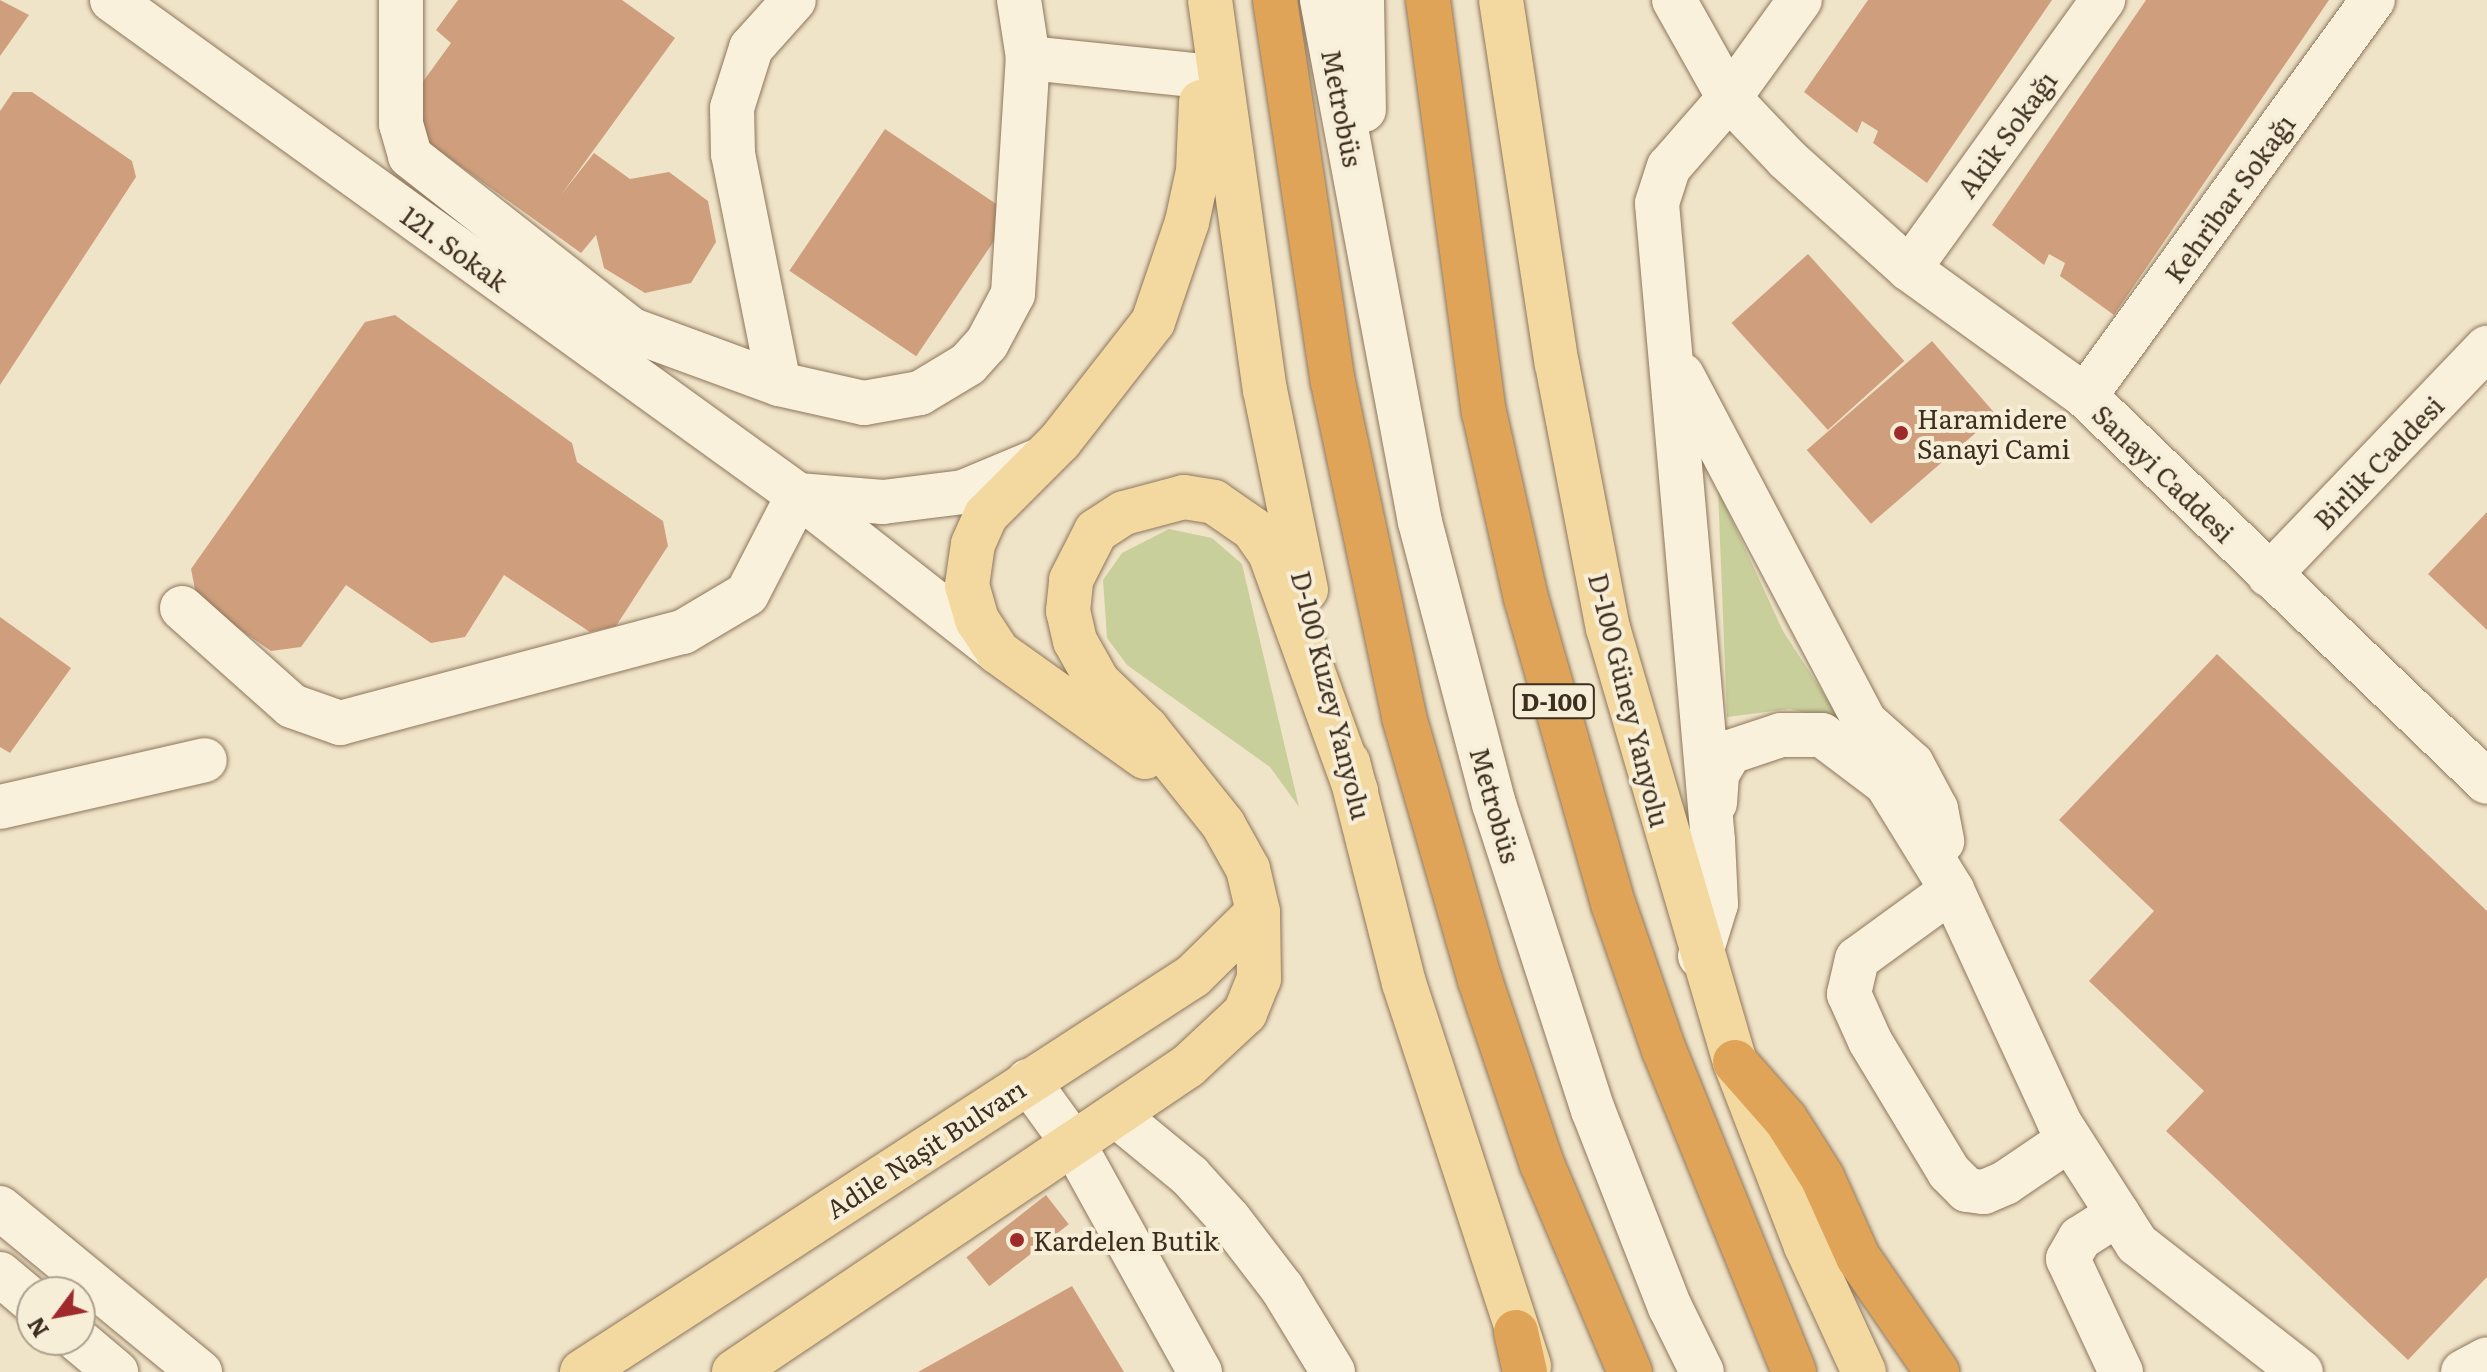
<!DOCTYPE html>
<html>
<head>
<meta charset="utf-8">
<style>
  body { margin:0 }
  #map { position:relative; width:2487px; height:1372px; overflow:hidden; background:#f0e4c8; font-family:Literata,serif }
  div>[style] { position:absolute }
  .green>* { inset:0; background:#c9cf9b }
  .building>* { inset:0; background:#cf9f7d; transform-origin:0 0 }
  .roads { filter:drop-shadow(0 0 2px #8d765c) drop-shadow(0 0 2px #8d765c) }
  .minor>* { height:44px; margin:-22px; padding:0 22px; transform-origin:22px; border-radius:22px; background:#faf1dc }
  .major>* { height:44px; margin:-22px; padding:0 22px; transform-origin:22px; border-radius:22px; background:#f3d9a0 }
  .highway>* { height:44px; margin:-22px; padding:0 22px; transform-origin:22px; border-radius:22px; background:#e0a458 }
  .dots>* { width:22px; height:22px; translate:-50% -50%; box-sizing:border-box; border:4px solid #f7eed8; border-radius:50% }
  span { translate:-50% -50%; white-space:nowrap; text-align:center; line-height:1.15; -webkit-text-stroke:8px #f7eed8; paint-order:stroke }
  .shield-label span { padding:2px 6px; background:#f7eed8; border:2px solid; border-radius:6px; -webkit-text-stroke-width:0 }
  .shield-label { font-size:24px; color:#3d2e20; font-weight:700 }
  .street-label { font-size:26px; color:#3d2e20 }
  .poi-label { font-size:26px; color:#3d2e20 }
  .left { translate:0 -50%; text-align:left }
  .north { position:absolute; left:16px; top:1276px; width:80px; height:80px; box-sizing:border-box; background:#f7eed8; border:2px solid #ada18e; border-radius:50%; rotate:238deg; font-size:22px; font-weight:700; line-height:32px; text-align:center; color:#3d2e20 }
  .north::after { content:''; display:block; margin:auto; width:28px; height:36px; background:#9e2a2b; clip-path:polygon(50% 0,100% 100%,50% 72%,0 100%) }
</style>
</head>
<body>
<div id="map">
  <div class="green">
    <div style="clip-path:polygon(1718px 490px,1783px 631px,1842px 722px,1790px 709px,1727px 717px)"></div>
    <div style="clip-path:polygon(1169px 529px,1212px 538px,1242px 564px,1299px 807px,1270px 767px,1127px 665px,1107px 638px,1103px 580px,1122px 553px)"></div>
  </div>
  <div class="building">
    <div style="clip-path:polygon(0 0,29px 15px,0 56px)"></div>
    <div style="clip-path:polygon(458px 0,622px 0,675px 38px,561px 195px,594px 153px,630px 179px,669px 172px,708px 201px,716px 242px,691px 283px,645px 293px,604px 268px,596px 235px,581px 253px,421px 138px,419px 87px,451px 43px,436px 30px)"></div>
    <div style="clip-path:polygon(1868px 0,2052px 0,1927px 183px,1873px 143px,1878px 131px,1862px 121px,1857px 133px,1804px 92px)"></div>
    <div style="clip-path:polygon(2146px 0,2329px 0,2114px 315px,2060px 276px,2065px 263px,2049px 254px,2044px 265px,1992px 225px)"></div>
    <div style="clip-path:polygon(13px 92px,32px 92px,132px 161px,136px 177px,0 385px,0 111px)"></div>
    <div style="left:885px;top:129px;width:153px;height:171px;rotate:34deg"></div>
    <div style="left:1808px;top:254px;width:144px;height:103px;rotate:48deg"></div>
    <div style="clip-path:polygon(395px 315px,572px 443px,577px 462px,663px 521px,668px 546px,616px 626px,590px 632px,504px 575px,465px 637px,431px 643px,346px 585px,301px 647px,271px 651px,197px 600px,191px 569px,365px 322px)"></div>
    <div style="left:1932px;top:341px;width:98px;height:166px;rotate:49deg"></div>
    <div style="clip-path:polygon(2487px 512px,2487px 630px,2428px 574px)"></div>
    <div style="clip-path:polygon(0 617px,71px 668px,10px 753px,0 747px)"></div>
    <div style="clip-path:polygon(2217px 654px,2487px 911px,2487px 1277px,2408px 1360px,2166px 1131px,2204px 1091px,2089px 981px,2154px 911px,2059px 820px)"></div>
    <div style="left:1046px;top:1195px;width:37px;height:101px;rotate:52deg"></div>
    <div style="clip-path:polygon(1072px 1286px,1124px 1372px,918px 1372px)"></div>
  </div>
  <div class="roads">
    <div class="minor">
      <div style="left:112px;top:0;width:846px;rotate:35.81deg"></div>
      <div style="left:798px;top:495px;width:254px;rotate:38.1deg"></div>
      <div style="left:401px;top:0;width:124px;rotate:90deg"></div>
      <div style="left:401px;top:124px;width:33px;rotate:74deg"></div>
      <div style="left:410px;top:156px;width:282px;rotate:38.1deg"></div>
      <div style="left:632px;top:330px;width:157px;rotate:20.2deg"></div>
      <div style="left:779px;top:384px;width:87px;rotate:12.6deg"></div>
      <div style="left:864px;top:403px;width:57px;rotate:-10.1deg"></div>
      <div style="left:920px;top:393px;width:56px;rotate:-31.1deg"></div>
      <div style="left:968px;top:364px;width:28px;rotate:-48deg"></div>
      <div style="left:987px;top:343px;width:55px;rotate:-62deg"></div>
      <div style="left:1013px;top:294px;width:236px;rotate:-86.4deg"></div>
      <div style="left:1028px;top:58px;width:59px;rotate:-98.8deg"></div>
      <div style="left:1322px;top:0;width:531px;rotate:79.37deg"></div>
      <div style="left:1420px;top:522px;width:292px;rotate:75.3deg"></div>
      <div style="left:1494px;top:804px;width:322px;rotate:72.1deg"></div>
      <div style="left:1593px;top:1110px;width:212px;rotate:68.7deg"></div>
      <div style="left:1670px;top:1307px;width:72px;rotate:63.8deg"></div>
      <div style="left:1362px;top:0;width:110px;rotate:89deg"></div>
      <div style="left:1674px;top:0;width:112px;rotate:60.7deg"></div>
      <div style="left:1729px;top:98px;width:84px;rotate:46.4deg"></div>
      <div style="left:1787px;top:159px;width:164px;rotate:42deg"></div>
      <div style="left:1909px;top:269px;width:217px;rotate:35.8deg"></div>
      <div style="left:2085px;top:396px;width:557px;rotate:43.84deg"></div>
      <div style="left:1028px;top:58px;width:175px;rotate:5.9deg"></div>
      <div style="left:1909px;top:269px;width:332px;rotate:-54.2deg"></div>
      <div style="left:1682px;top:375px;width:392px;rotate:62.2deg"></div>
      <div style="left:1865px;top:722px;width:63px;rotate:41.8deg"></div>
      <div style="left:1912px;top:764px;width:51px;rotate:61.9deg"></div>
      <div style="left:1936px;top:809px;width:33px;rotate:79deg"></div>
      <div style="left:779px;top:384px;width:235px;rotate:-101.3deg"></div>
      <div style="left:733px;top:154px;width:46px;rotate:-91.2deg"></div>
      <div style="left:732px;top:108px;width:63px;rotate:-72.4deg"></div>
      <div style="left:751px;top:48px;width:64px;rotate:-48.1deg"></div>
      <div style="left:2085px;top:396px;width:490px;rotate:-54deg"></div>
      <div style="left:798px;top:495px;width:85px;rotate:4.7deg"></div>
      <div style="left:883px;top:502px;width:81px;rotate:-7.1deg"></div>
      <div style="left:963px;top:492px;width:83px;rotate:-22.6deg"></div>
      <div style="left:2269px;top:575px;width:315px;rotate:-46.2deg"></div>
      <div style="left:182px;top:608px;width:147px;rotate:41.7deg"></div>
      <div style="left:292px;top:706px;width:51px;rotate:19.5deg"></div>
      <div style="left:340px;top:723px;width:355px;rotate:-14.9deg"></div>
      <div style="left:683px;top:632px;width:74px;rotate:-30.7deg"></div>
      <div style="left:747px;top:594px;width:111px;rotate:-62.7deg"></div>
      <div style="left:1715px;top:803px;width:29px;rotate:-86deg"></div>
      <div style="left:1717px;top:774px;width:26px;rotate:-59deg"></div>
      <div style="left:1730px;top:752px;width:54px;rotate:-18.4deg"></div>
      <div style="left:1781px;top:735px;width:41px"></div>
      <div style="left:1822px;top:735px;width:80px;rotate:36.9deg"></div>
      <div style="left:1886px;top:783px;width:126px;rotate:58.3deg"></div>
      <div style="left:1952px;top:890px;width:255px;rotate:65.2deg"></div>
      <div style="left:2059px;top:1122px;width:145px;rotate:57.4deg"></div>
      <div style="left:2137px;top:1244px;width:208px;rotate:38deg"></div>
      <div style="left:0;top:807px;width:210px;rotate:-12.9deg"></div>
      <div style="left:1952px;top:890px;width:117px;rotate:144deg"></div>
      <div style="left:1857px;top:959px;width:36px;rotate:103deg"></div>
      <div style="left:1849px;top:994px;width:51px;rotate:65.9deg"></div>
      <div style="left:1870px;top:1041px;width:153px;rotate:58.9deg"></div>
      <div style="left:1949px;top:1172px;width:25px;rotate:45deg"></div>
      <div style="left:1967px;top:1190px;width:17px;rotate:7deg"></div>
      <div style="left:1984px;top:1192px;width:23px;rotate:-23deg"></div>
      <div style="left:2005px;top:1183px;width:78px;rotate:-34.1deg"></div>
      <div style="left:1700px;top:956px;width:54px;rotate:-72.9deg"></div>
      <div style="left:1716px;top:904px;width:63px;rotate:-92.7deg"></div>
      <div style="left:1713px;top:841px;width:640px;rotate:-95.02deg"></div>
      <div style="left:1657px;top:203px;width:38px;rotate:-72deg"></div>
      <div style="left:1669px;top:167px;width:91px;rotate:-49deg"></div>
      <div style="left:1729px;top:98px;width:121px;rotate:-54.1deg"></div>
      <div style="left:1028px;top:1081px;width:77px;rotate:54deg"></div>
      <div style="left:1073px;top:1143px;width:262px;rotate:61deg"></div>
      <div style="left:1116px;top:1115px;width:96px;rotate:39.5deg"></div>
      <div style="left:1190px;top:1176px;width:58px;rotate:47.8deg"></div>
      <div style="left:1229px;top:1219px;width:87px;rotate:52.5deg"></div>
      <div style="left:1282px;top:1288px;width:98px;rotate:58.7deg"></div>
      <div style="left:0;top:1208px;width:259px;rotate:39.4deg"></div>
      <div style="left:2118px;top:1214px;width:45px;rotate:147.7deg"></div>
      <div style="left:2080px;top:1238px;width:24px;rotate:120deg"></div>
      <div style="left:2068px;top:1259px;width:125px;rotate:64.9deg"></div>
      <div style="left:0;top:1274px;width:42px;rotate:40.2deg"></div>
      <div style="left:78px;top:1340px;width:50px;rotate:40.1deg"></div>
      <div style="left:2463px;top:1372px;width:27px;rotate:-28deg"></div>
    </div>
    <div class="major">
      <div style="left:1210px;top:0;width:394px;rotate:82deg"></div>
      <div style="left:1265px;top:390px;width:204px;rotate:78.4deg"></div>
      <div style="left:1501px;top:0;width:368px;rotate:81.3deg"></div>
      <div style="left:1557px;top:364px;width:269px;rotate:79.1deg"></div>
      <div style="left:1608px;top:628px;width:452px;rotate:73.7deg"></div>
      <div style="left:1735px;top:1062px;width:197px;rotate:68.9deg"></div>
      <div style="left:1806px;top:1246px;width:139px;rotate:65.3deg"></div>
      <div style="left:1145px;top:757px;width:181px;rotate:-144.5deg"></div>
      <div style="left:998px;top:652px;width:38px;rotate:-123deg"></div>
      <div style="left:977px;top:620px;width:36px;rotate:-106deg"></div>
      <div style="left:967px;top:585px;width:41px;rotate:-81.7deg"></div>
      <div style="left:973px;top:544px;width:32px;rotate:-66deg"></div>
      <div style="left:986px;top:515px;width:105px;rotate:-45deg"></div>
      <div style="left:1060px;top:441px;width:151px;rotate:-52deg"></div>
      <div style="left:1153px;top:322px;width:106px;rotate:-71.2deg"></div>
      <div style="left:1187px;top:222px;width:52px;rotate:-77.8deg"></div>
      <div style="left:1198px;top:171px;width:69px;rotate:-87.5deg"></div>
      <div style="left:1348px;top:762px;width:228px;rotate:75.8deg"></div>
      <div style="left:1404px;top:983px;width:403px;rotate:71.9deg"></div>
      <div style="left:582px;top:1372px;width:728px;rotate:-32.95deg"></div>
      <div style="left:1193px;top:976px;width:91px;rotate:-44.6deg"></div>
      <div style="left:734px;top:1372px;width:547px;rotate:-33.98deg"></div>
      <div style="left:1188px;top:1066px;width:78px;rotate:-42.9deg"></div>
      <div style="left:1245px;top:1013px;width:37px;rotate:-68deg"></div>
      <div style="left:1259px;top:979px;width:67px;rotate:-90.9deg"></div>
      <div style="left:1258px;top:912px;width:44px;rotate:-103.1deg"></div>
      <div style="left:1248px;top:869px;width:51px;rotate:-119.1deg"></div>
      <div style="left:1223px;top:824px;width:122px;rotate:-128.7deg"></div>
      <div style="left:1147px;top:729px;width:68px;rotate:-136.2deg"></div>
      <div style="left:1098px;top:682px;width:47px;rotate:-119.3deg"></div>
      <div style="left:1075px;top:641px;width:31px;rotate:-103deg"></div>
      <div style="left:1068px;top:611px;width:31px;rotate:-84deg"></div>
      <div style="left:1071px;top:580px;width:55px;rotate:-63deg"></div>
      <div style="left:1096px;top:531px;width:33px;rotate:-33deg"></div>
      <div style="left:1124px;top:513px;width:62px;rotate:-14.9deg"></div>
      <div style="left:1184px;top:497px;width:30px;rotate:9deg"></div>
      <div style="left:1214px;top:502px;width:47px;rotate:34.7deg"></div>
      <div style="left:1253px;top:529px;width:29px;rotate:55deg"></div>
      <div style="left:1270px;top:553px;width:253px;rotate:70.1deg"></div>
    </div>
    <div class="highway">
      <div style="left:1275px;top:0;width:386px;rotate:81.4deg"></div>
      <div style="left:1333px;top:382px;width:342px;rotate:78deg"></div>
      <div style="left:1404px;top:717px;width:274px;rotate:73.9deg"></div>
      <div style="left:1480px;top:980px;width:194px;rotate:71.4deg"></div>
      <div style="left:1542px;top:1164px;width:226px;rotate:67.1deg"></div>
      <div style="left:1428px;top:0;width:416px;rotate:82.3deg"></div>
      <div style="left:1484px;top:412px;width:191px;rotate:77.3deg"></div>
      <div style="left:1526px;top:598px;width:320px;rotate:74.1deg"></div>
      <div style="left:1614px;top:906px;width:152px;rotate:70.9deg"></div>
      <div style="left:1664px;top:1050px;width:347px;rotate:68deg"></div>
      <div style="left:1735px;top:1062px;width:77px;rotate:48.7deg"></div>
      <div style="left:1786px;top:1120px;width:67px;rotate:57.7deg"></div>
      <div style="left:1822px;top:1177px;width:88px;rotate:65.8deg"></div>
      <div style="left:1858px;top:1257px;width:140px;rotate:55.5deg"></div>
      <div style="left:1516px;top:1332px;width:41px;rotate:77.3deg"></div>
    </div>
  </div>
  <div class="dots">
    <div style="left:1901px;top:433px;background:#9e2a2b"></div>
    <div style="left:1017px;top:1240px;background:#9e2a2b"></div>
  </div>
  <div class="shield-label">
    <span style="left:1554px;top:701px">D-100</span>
  </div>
  <div class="street-label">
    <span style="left:1343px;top:108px;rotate:79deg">Metrobüs</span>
    <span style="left:2006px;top:134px;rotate:-54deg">Akik Sokağı</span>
    <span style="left:2229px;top:198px;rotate:-54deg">Kehribar Sokağı</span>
    <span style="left:455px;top:248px;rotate:36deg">121. Sokak</span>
    <span style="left:2378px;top:462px;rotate:-46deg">Birlik Caddesi</span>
    <span style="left:2164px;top:473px;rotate:44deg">Sanayi Caddesi</span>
    <span style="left:1332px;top:695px;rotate:76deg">D-100 Kuzey Yanyolu</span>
    <span style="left:1630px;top:700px;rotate:76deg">D-100 Güney Yanyolu</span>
    <span style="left:1496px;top:805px;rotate:74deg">Metrobüs</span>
    <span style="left:925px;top:1148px;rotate:-33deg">Adile Naşit Bulvarı</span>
  </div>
  <div class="poi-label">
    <span class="left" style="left:1917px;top:433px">Haramidere<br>Sanayi Cami</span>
    <span class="left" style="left:1033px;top:1240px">Kardelen Butik</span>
  </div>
  <div class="north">N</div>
</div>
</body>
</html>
